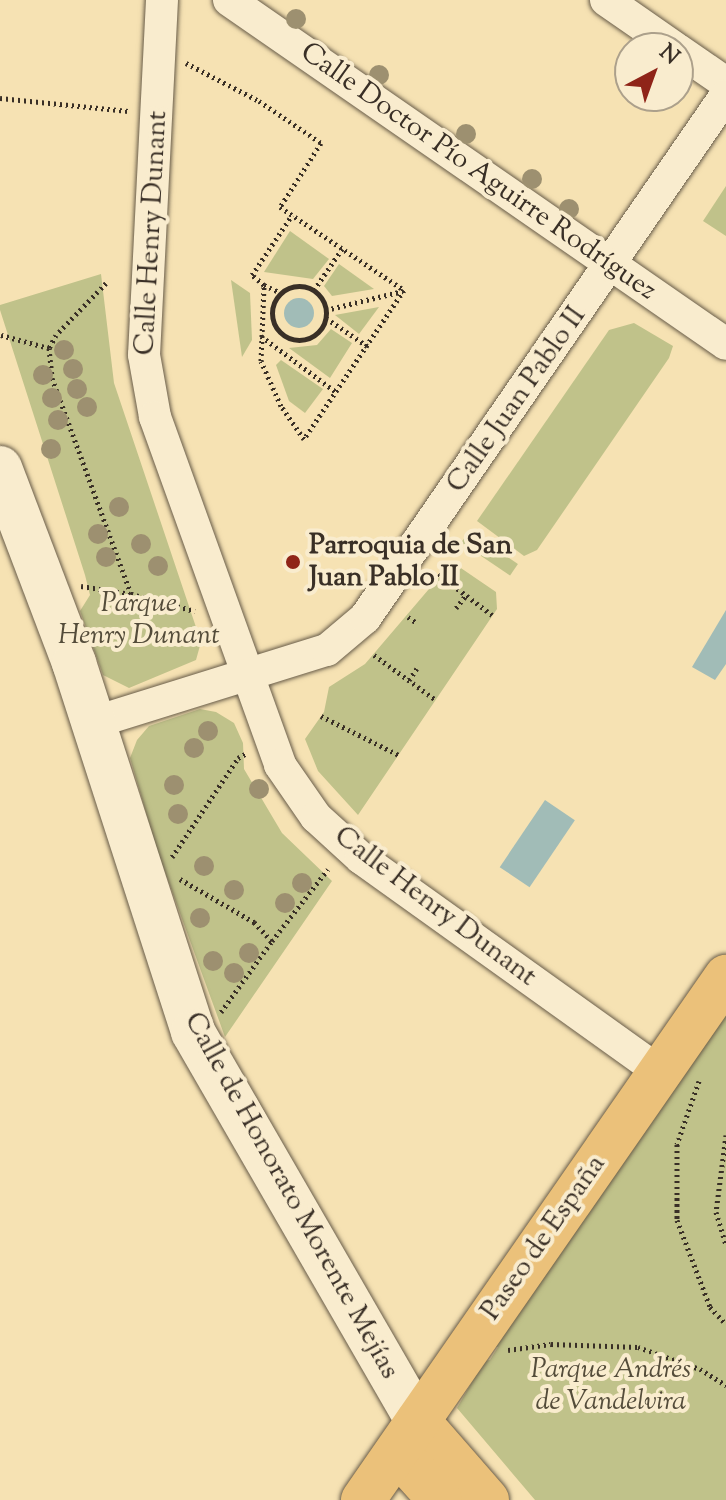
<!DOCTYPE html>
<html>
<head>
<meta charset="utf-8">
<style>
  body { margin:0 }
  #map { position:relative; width:726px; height:1500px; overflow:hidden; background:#f6e2b3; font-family:"Sorts Mill Goudy",serif }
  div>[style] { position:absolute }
  .green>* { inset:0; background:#c0c28a; transform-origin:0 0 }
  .water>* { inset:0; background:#a1bcb7; transform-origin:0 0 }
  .round { border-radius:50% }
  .path>* { height:5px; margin-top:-2.5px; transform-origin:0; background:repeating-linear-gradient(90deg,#392f26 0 2px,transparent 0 6px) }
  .path>.ring { margin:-2.5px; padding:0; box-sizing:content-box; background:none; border:5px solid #392f26; border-radius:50% }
  .roads { filter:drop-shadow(0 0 2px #685c49) drop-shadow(0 0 2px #685c49) }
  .street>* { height:32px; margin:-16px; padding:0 16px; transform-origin:16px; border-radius:16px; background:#f9ecce }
  .secondary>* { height:44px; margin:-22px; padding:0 22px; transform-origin:22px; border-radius:22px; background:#f9ecce }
  .primary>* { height:44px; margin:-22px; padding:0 22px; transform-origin:22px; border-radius:22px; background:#ebc17a }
  .trees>* { width:20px; height:20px; margin:-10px; border-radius:50%; background:#9d9070 }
  .dots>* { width:22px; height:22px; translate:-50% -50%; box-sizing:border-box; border:4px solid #f9ecce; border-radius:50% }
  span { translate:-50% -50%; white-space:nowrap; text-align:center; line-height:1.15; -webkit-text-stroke:8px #f9ecce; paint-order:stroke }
  .street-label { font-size:28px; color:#392f26 }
  .poi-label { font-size:28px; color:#392f26; font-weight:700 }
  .left { translate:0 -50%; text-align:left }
  .park-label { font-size:28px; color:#544c3a; font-style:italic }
  .north { position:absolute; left:614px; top:32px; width:80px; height:80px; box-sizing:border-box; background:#f9ecce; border:2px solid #aca08b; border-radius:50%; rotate:41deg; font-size:22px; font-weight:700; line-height:32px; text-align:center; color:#392f26 }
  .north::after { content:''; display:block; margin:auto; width:28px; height:36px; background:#8f2418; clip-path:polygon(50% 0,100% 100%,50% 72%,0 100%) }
</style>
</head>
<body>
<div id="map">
  <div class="green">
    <div style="clip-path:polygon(726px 186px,726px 236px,703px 221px)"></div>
    <div style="clip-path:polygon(290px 231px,329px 259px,313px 279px,264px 272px)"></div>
    <div style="clip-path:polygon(339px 264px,374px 289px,332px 296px,324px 286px)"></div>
    <div style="clip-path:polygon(101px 274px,114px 383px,201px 642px,196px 660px,129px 688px,103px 675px,80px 611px,90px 595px,85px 575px,0 310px,0 305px)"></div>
    <div style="clip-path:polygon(231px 280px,250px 293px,252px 340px,242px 357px)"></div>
    <div style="clip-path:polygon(379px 307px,359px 334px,335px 315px)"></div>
    <div style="clip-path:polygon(634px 323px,673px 346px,669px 358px,537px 550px,524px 556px,477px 521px,609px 330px)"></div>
    <div style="clip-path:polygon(331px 329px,352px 343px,330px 378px,289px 348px,317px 345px)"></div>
    <div style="clip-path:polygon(281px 360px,323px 389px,305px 413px,289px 401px,276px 365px)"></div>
    <div style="left:469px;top:531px;width:59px;height:14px;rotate:34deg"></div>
    <div style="clip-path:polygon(452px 562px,496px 592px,497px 609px,358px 815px,318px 771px,305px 739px,324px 712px,329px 687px,365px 664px)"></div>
    <div style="clip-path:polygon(200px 709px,216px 712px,234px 723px,243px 743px,244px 769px,282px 833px,332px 881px,225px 1037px,157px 850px,130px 758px,137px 740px,149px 726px)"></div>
    <div style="clip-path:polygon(726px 1009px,726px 1500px,535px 1500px,457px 1408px,484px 1361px,490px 1360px,498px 1347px,493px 1347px)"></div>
  </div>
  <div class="water">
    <div class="round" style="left:284px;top:298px;width:30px;height:30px"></div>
    <div style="clip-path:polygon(726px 610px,726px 664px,715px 680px,692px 667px)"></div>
    <div style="left:545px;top:800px;width:36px;height:81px;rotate:34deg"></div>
  </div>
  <div class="path">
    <div style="left:186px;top:63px;width:82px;rotate:27.5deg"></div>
    <div style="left:259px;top:101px;width:75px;rotate:34.1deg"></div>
    <div style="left:321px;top:143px;width:76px;rotate:122.6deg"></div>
    <div style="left:280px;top:207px;width:149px;rotate:33.8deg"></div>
    <div style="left:404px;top:290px;width:179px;rotate:123.9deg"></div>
    <div style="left:304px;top:439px;width:40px;rotate:-124.9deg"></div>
    <div style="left:281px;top:406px;width:49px;rotate:-114deg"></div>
    <div style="left:261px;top:361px;width:76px;rotate:-87.7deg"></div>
    <div style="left:264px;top:285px;width:16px;rotate:-140deg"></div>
    <div style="left:252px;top:275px;width:72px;rotate:-56.3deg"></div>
    <div style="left:0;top:98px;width:129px;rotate:5.8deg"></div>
    <div style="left:106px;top:283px;width:72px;rotate:133.9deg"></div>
    <div style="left:56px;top:335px;width:15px;rotate:118deg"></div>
    <div style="left:49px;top:348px;width:30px;rotate:84deg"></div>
    <div style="left:52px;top:378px;width:230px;rotate:69.9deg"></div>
    <div style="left:131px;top:594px;width:66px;rotate:14.9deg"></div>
    <div style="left:264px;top:285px;width:19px;rotate:25deg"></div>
    <div class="ring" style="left:272px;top:286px;width:49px;height:49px"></div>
    <div style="left:314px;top:290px;width:50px;rotate:-55.7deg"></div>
    <div style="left:326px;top:310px;width:79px;rotate:-13.9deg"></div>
    <div style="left:326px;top:318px;width:50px;rotate:34.3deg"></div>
    <div style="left:1px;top:335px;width:50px;rotate:15.2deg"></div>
    <div style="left:261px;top:336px;width:94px;rotate:36.7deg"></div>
    <div style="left:438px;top:574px;width:68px;rotate:37.2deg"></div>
    <div style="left:81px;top:586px;width:50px;rotate:9.3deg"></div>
    <div style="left:456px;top:608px;width:16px;rotate:-52deg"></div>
    <div style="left:408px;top:617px;width:11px;rotate:34deg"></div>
    <div style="left:374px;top:655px;width:77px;rotate:36deg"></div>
    <div style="left:409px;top:680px;width:14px;rotate:-56deg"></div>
    <div style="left:321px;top:716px;width:87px;rotate:26.6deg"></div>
    <div style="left:172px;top:857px;width:119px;rotate:-56.3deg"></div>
    <div style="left:238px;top:758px;width:10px;rotate:-29deg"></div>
    <div style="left:180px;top:879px;width:86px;rotate:30.2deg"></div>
    <div style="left:254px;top:922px;width:26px;rotate:47deg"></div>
    <div style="left:272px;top:941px;width:91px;rotate:-52.1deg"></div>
    <div style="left:221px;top:1012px;width:87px;rotate:-54.3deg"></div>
    <div style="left:699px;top:1081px;width:67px;rotate:109.2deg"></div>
    <div style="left:677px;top:1144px;width:76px;rotate:90deg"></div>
    <div style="left:677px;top:1220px;width:93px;rotate:69.2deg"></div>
    <div style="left:710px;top:1307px;width:23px;rotate:47deg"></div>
    <div style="left:726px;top:1135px;width:78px;rotate:97.4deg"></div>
    <div style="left:716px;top:1212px;width:34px;rotate:73deg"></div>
    <div style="left:508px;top:1350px;width:43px;rotate:-7.9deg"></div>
    <div style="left:551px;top:1344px;width:87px;rotate:2deg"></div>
    <div style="left:638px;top:1347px;width:66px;rotate:19.5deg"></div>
    <div style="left:700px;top:1369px;width:31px;rotate:32deg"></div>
  </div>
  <div class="roads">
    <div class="street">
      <div style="left:162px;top:0;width:355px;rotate:92.9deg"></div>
      <div style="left:144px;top:355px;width:63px;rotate:79.9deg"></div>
      <div style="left:155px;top:417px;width:370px;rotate:70.2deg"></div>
      <div style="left:280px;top:765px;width:63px;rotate:55.3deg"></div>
      <div style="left:316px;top:817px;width:61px;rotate:42.3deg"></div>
      <div style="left:361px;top:858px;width:369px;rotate:35.6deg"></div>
      <div style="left:229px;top:0;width:604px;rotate:34.69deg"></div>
      <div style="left:606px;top:0;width:84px;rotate:34.8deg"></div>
      <div style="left:678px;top:50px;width:58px;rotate:34.5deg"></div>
      <div style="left:92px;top:723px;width:246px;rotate:-17.3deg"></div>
      <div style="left:327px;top:650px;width:50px;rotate:-40.1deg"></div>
      <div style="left:365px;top:618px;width:635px;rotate:-55.38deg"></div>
    </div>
    <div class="secondary">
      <div style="left:0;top:468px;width:209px;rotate:69.2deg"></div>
      <div style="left:74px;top:663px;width:388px;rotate:72.1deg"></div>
      <div style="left:193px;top:1032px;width:449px;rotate:60deg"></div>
    </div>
    <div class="primary">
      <div style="left:418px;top:1421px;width:105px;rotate:48.9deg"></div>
      <div style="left:397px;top:1452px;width:64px;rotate:48.1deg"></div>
      <div style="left:363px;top:1500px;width:637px;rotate:-55.24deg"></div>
    </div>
  </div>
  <div class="trees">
    <div style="left:296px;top:19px"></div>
    <div style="left:379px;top:75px"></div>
    <div style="left:466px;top:134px"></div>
    <div style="left:532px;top:179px"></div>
    <div style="left:569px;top:209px"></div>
    <div style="left:64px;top:350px"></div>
    <div style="left:73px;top:369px"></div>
    <div style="left:43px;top:375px"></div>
    <div style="left:77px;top:389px"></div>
    <div style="left:52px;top:398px"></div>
    <div style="left:87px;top:407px"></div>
    <div style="left:58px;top:420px"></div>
    <div style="left:51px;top:449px"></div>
    <div style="left:119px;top:507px"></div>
    <div style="left:98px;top:534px"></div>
    <div style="left:141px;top:544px"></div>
    <div style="left:106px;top:557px"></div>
    <div style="left:158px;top:566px"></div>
    <div style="left:208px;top:731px"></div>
    <div style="left:194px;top:748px"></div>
    <div style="left:174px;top:785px"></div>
    <div style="left:259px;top:789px"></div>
    <div style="left:178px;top:814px"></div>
    <div style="left:204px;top:866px"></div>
    <div style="left:302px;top:883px"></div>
    <div style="left:234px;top:890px"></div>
    <div style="left:285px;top:903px"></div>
    <div style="left:200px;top:918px"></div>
    <div style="left:249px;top:953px"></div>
    <div style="left:213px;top:961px"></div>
    <div style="left:234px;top:973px"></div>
  </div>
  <div class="dots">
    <div style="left:293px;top:562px;background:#8f2418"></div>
  </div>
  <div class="street-label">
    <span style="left:478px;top:172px;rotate:35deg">Calle Doctor Pío Aguirre Rodríguez</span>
    <span style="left:152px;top:233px;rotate:-87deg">Calle Henry Dunant</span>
    <span style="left:517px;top:400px;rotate:-55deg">Calle Juan Pablo II</span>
    <span style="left:435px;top:907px;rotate:37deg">Calle Henry Dunant</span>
    <span style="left:291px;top:1196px;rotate:61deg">Calle de Honorato Morente Mejías</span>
    <span style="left:544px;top:1238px;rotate:-55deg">Paseo de España</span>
  </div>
  <div class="poi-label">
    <span class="left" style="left:309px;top:562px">Parroquia de San<br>Juan Pablo II</span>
  </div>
  <div class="park-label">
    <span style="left:139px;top:620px">Parque<br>Henry Dunant</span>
    <span style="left:611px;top:1386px">Parque Andrés<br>de Vandelvira</span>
  </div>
  <div class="north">N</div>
</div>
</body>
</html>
